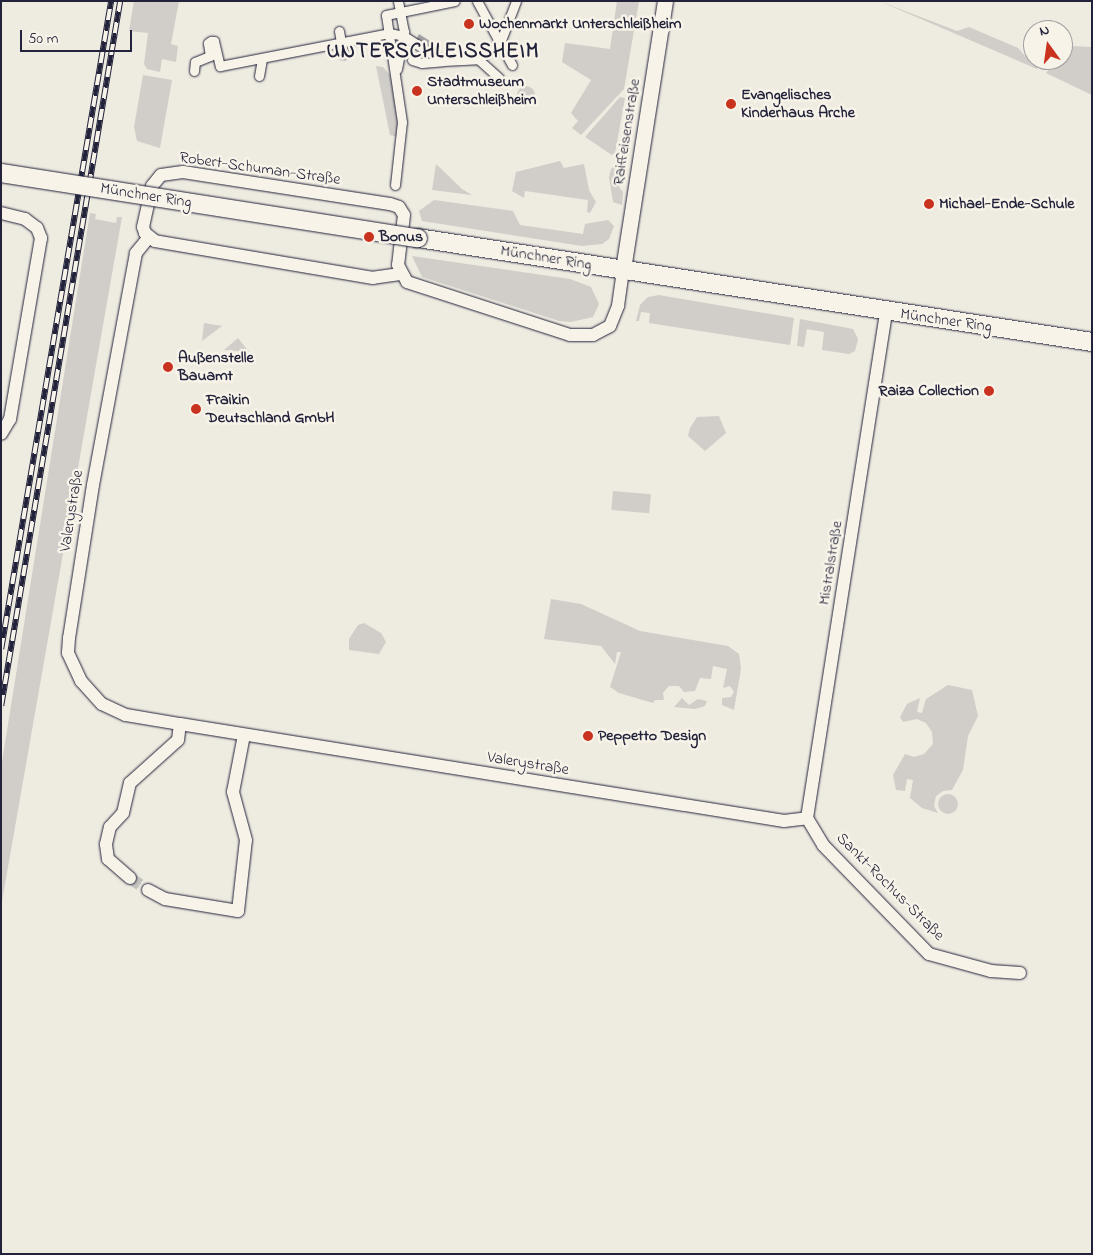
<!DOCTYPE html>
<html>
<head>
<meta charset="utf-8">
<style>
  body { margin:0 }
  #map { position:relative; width:1093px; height:1255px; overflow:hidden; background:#eeebe1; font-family:"Indie Flower",sans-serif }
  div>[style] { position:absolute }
  .green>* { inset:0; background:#d1cdc9; transform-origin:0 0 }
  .round { border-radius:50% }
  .water>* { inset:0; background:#a6a3a6 }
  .minor-tunnel>* { height:12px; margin-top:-6px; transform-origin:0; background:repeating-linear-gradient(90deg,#c5c3c0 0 12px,transparent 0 18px) }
  .roads { filter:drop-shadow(0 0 1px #22223b) drop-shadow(0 0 1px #22223b) }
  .pedestrian>* { height:9px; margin:-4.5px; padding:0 4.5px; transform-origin:4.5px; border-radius:4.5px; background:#f7f3e8 }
  .minor>* { height:12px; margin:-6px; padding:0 6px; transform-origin:6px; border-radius:6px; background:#f7f3e8 }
  .tertiary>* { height:15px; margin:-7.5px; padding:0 7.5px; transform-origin:7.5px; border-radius:7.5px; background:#f7f3e8 }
  .secondary>* { height:18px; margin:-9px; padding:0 9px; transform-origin:9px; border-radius:9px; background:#f7f3e8 }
  .rail>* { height:5.5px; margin-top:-2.75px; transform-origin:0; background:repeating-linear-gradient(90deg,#f7f3e8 0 11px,#22223b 0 22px); box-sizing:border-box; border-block:1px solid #22223b }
  .bridges { filter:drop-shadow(0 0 1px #22223b) drop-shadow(0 0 1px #22223b) }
  .secondary-bridge>* { height:18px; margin:-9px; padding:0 9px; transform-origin:9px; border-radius:9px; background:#f7f3e8 }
  .dots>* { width:14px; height:14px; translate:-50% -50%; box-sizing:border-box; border:2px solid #f7f3e8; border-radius:50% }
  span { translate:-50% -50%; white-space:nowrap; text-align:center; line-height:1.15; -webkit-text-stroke:5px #f7f3e8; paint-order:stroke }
  .poi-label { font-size:16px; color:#22223b; font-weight:700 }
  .left { translate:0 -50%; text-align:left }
  .right { translate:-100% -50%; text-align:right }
  .street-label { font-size:16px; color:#22223b }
  .district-label { font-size:21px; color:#22223b; font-weight:700; letter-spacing:1px }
  .frame { position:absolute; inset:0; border:2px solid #22223b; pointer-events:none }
  .north { position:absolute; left:1023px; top:20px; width:50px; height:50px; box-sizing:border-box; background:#f7f3e8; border:1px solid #a29fa3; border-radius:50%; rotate:346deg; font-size:14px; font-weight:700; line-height:20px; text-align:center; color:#22223b }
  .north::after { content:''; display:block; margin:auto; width:18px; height:22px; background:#c8321e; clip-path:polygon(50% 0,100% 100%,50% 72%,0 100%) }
  .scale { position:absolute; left:20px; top:30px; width:112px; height:22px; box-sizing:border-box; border:2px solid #22223b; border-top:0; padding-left:6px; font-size:15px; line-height:18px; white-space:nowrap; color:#22223b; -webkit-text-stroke:4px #f7f3e8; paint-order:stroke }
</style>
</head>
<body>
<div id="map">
  <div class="green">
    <div style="clip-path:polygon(134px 1px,179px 1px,171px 44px,178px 46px,176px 62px,162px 59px,160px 72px,147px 69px,144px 64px,148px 33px,129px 31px)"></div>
    <div style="clip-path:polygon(617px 1px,639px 1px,624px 89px,581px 135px,572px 128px,578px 121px,571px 113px,591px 80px,562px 62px,565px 43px,610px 49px)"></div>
    <div style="clip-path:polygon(879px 1px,957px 31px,969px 27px,1018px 48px,1027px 58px,1039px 64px,1037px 69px)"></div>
    <div style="clip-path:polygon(1071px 46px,1092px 47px,1092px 95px,1046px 73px,1056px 60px,1063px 60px,1063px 54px)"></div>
    <div style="clip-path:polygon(376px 66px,383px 67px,391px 76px,400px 130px,397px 137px,390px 135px)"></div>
    <div style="clip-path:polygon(143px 75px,172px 80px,160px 148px,137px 141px,134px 127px)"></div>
    <div class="round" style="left:517px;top:86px;width:18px;height:18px"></div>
    <div style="clip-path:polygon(620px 97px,625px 98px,615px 153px,612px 155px,585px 137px)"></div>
    <div style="clip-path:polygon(560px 161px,564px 168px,584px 164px,589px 190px,596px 202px,590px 213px,587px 212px,588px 200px,525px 191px,524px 198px,512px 191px,516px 172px)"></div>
    <div style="clip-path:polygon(618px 163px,622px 164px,619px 187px,623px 192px,622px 205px,613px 202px,609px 177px,611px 169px)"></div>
    <div style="clip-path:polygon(436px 164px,462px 189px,472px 195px,432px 190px)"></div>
    <div style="clip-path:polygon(434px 200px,513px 211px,520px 225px,583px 234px,585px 224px,608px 220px,614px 226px,609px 239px,602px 244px,582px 246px,422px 221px,419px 211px)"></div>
    <div style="clip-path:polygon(90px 213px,96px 214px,95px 219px,116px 223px,117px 217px,122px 217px,1px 907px,1px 768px)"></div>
    <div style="clip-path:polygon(412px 256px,570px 279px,591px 287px,599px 304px,593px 317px,571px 322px,559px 321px,422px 277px)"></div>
    <div style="clip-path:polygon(659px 295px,794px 318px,790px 345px,649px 323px,650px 313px,641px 312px,639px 321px,636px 321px,640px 305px,648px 297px)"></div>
    <div style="clip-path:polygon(800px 319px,853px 329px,858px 339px,855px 351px,849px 354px,822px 350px,824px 332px,807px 329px,804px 347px,797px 346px)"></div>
    <div style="clip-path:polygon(204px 323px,222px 326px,202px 341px)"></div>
    <div style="clip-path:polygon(238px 338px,249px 352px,224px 350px)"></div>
    <div style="clip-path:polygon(719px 416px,726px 433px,705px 451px,688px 436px,690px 428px,697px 417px)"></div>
    <div style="left:613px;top:491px;width:38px;height:19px;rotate:5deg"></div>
    <div style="clip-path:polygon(551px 599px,581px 604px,640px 631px,728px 646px,739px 654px,741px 669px,734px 710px,722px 705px,722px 698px,731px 697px,734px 692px,730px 686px,723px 688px,727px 669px,713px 666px,711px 679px,700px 678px,695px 691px,684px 692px,679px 686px,669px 686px,663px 693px,664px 700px,655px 700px,653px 703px,619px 693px,610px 687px,621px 652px,617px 652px,615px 664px,601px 646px,544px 639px)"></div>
    <div style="clip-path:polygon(364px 623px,381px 633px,386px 642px,379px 654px,349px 650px,349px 639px,358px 625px)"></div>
    <div style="clip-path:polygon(948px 685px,972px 690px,978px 716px,968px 736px,963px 770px,952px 790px,943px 791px,936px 796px,934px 806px,938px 813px,922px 808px,910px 798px,913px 780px,907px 779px,905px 791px,896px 790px,893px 775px,905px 754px,914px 757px,924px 754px,933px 744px,932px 732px,926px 723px,917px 719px,903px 722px,900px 717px,907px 704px,920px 698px,917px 712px,922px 713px,926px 699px)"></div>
    <div style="clip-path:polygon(682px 698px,689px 705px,698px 699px,707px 701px,705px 706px,695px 709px,674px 707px)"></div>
    <div class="round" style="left:938px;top:794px;width:20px;height:20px"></div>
  </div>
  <div class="water">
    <div style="clip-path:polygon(419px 34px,441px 48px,439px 50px,416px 40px)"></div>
  </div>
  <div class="minor-tunnel">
    <div style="left:130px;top:878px;width:22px;rotate:34deg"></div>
  </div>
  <div class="roads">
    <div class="pedestrian">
      <div style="left:477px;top:1px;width:73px;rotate:61.3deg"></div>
      <div style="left:339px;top:31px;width:23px;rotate:80deg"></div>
      <div style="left:478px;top:59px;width:28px;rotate:42deg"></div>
      <div style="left:412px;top:60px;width:10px;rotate:17deg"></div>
      <div style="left:422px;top:63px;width:21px;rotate:-5deg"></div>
      <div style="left:397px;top:69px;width:38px;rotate:-79deg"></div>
      <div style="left:404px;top:32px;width:32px;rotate:-101deg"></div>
      <div style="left:194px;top:71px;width:9px;rotate:-84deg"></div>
      <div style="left:195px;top:62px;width:16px;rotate:-22deg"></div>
      <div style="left:210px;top:56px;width:13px;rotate:-99deg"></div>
      <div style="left:208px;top:43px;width:4px;rotate:-34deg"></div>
      <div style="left:211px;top:41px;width:3px"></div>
      <div style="left:214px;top:41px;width:26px;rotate:77deg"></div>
      <div style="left:220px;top:66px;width:172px;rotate:-11deg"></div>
      <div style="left:389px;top:33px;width:15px;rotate:11deg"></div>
      <div style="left:404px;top:36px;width:46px;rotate:32.7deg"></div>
      <div style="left:443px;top:61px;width:35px;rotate:-3deg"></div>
      <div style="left:478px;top:59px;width:27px;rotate:-36deg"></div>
      <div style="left:500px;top:43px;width:45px;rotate:-69.1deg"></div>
      <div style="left:259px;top:76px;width:17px;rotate:-80deg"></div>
      <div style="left:395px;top:185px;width:63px;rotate:-83.7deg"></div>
      <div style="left:402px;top:122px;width:108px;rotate:-98.5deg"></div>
      <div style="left:386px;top:15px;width:70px;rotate:-11.5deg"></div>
    </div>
    <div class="minor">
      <div style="left:1px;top:213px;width:25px;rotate:14deg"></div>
      <div style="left:25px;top:219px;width:15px;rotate:37deg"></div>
      <div style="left:37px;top:228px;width:11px;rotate:68deg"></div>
      <div style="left:41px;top:238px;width:184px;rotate:99.7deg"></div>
      <div style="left:10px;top:419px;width:17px;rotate:121deg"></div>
      <div style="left:149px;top:237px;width:21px;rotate:129deg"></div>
      <div style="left:136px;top:253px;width:236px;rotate:100.5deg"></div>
      <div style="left:93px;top:485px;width:155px;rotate:98.9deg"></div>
      <div style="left:69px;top:638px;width:15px;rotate:94deg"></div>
      <div style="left:68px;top:653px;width:31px;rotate:65deg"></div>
      <div style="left:81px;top:681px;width:31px;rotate:48deg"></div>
      <div style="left:102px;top:704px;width:26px;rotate:25deg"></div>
      <div style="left:126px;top:715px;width:55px;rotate:9.5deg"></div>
      <div style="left:180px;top:724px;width:612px;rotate:9.12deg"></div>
      <div style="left:784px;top:821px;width:23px;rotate:-7deg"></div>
      <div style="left:400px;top:274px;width:27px;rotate:172deg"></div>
      <div style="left:373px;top:278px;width:221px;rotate:-170.4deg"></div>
      <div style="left:155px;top:241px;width:13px;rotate:-141deg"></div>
      <div style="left:145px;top:233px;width:6px;rotate:-108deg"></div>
      <div style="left:143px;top:227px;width:42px;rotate:-77.6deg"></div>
      <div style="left:152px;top:186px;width:14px;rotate:-51deg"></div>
      <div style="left:161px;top:175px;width:22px;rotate:-8deg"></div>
      <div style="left:183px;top:172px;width:209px;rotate:8.8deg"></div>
      <div style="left:390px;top:204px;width:9px;rotate:18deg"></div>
      <div style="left:399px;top:207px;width:9px;rotate:58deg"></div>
      <div style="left:404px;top:215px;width:50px;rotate:96.8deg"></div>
      <div style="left:398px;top:265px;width:19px;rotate:62deg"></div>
      <div style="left:407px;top:282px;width:171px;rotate:18deg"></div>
      <div style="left:570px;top:335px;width:23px"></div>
      <div style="left:593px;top:335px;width:19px;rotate:-28deg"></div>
      <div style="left:610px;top:326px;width:22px;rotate:-68deg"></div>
      <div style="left:618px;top:306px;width:37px;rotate:-82deg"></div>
      <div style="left:807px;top:818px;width:511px;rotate:-81.11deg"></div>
      <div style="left:807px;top:818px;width:31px;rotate:59deg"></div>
      <div style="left:823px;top:845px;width:152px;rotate:45.8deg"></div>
      <div style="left:929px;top:954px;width:64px;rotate:15.3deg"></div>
      <div style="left:991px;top:971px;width:29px;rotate:4deg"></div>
      <div style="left:130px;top:878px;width:29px;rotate:-139deg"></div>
      <div style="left:108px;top:859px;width:15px;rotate:-98deg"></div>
      <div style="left:106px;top:844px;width:17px;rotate:-77deg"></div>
      <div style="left:110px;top:827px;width:19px;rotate:-47deg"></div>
      <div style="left:123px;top:813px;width:31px;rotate:-77deg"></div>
      <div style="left:130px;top:783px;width:64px;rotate:-41.9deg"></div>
      <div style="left:178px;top:740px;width:16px;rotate:-83deg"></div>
      <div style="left:148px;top:890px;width:19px;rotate:28deg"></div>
      <div style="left:165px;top:899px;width:74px;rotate:9.3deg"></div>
      <div style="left:238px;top:911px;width:71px;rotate:-83.6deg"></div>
      <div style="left:246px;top:840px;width:50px;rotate:-105.2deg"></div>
      <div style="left:233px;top:792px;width:58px;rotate:-79.1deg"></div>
    </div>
    <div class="tertiary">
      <div style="left:623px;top:269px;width:271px;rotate:-81.1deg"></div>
    </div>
    <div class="secondary">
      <div style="left:418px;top:238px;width:682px;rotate:8.77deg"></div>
    </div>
  </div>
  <div class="rail">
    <div style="left:1px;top:649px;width:657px;rotate:-80.37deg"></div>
    <div style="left:1px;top:706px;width:715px;rotate:-80.42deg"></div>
  </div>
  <div class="bridges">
    <div class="secondary-bridge">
      <div style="left:1px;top:173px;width:422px;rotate:8.9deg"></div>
    </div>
  </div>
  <div class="dots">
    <div style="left:469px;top:24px;background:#c8321e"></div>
    <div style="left:417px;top:91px;background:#c8321e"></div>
    <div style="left:731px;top:104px;background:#c8321e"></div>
    <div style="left:929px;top:204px;background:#c8321e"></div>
    <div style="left:369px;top:237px;background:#c8321e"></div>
    <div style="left:168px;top:367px;background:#c8321e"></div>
    <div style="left:989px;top:391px;background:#c8321e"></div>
    <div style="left:196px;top:409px;background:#c8321e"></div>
    <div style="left:588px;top:736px;background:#c8321e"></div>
  </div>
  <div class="poi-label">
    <span class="left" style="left:479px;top:24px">Wochenmarkt Unterschleißheim</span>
    <span class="left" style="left:427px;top:91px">Stadtmuseum<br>Unterschleißheim</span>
    <span class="left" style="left:741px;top:104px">Evangelisches<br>Kinderhaus Arche</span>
    <span class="left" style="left:939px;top:204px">Michael-Ende-Schule</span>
    <span class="left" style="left:379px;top:237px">Bonus</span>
    <span class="left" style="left:178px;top:367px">Außenstelle<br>Bauamt</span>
    <span class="right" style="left:979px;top:391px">Raiza Collection</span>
    <span class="left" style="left:206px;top:409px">Fraikin<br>Deutschland GmbH</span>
    <span class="left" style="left:598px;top:736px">Peppetto Design</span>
  </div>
  <div class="street-label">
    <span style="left:627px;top:132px;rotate:-81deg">Raiffeisenstraße</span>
    <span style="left:260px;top:169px;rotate:8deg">Robert-Schuman-Straße</span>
    <span style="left:146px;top:196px;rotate:9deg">Münchner Ring</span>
    <span style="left:546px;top:258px;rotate:9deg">Münchner Ring</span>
    <span style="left:946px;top:321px;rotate:8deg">Münchner Ring</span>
    <span style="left:72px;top:511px;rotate:-81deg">Valerystraße</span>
    <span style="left:831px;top:563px;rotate:-81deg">Mistralstraße</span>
    <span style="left:528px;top:764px;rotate:9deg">Valerystraße</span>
    <span style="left:890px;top:887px;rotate:45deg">Sankt-Rochus-Straße</span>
  </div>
  <div class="district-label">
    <span style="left:433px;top:52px">UNTERSCHLEISSHEIM</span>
  </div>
  <div class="frame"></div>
  <div class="north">N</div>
  <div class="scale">50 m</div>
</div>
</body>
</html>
